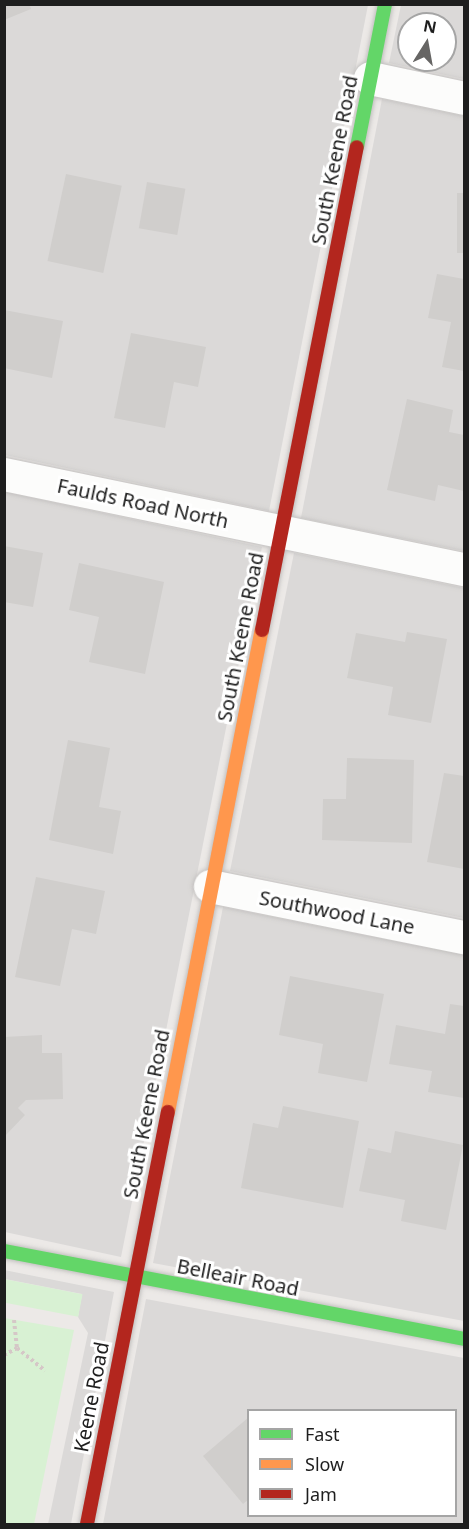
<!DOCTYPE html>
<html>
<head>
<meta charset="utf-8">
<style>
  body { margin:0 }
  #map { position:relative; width:469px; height:1529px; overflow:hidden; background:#ece9e7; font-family:"Noto Sans",sans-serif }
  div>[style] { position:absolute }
  .residential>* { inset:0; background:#dbd9d8 }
  .park>* { inset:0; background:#d8f1d3; transform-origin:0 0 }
  .building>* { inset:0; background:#d0cecc; transform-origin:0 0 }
  .path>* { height:4px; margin-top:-2px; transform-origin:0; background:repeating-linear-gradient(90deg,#d5c7c7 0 3px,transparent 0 6px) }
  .roads { filter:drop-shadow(0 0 2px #c2c0bf) drop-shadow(0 0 2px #c2c0bf) }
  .street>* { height:33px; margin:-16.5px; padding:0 16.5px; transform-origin:16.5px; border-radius:16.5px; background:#fcfcfb }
  .fast>* { height:14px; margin:-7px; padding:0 7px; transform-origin:7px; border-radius:7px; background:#63d668 }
  .slow>* { height:14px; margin:-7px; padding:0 7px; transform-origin:7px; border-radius:7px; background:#ff974d }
  .jam>* { height:14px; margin:-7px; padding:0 7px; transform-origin:7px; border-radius:7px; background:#b3261e }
  span { translate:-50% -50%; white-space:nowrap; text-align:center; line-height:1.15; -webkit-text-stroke:6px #fff; paint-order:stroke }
  .street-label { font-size:20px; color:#1e1e1e }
  .frame { position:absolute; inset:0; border:6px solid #1e1e1e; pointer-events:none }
  .legend { position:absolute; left:247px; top:1409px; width:210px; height:108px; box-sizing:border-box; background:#fff; border:2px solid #a5a5a5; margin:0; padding:8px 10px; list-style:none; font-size:18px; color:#1e1e1e }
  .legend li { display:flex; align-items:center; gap:12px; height:30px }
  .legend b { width:30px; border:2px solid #a5a5a5 }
  .north { position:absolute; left:397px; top:12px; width:60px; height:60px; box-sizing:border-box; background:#fff; border:2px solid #a5a5a5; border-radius:50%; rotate:11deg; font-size:16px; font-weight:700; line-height:24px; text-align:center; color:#1e1e1e }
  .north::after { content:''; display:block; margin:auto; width:21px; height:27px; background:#666564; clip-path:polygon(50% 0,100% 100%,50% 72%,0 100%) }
</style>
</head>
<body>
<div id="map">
  <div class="residential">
    <div style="clip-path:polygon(5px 5px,368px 5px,269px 511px,5px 455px)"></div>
    <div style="clip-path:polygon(evenodd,401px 5px,464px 5px,464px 79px,389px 63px,401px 5px,409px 24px,445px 24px,445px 60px,409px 60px,409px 24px)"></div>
    <div style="clip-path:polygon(382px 99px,464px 116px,464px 551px,301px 518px)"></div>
    <div style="clip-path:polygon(5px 492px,262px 547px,121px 1257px,5px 1232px)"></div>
    <div style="clip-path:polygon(294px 553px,464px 588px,464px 918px,230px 871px)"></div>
    <div style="clip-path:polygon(223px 907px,464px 955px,464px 1321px,153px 1263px)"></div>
    <div style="clip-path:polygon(4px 1270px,114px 1292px,71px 1524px,48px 1524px,88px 1333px,78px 1317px,82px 1294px,5px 1279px)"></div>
    <div style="clip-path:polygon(evenodd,146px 1299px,464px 1358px,464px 1524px,103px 1524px,146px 1299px,249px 1410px,456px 1410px,456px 1516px,249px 1516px,249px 1410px)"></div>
  </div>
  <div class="park">
    <div style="left:4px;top:1279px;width:80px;height:23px;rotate:11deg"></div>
    <div style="clip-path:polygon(4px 1318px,74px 1330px,34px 1524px,5px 1524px)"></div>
  </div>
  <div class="building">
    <div style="clip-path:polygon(4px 4px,29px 4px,31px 9px,4px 20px)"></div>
    <div style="left:66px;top:174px;width:57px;height:89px;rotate:12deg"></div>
    <div style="left:147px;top:182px;width:39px;height:47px;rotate:10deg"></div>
    <div style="left:457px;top:193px;width:7px;height:60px"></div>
    <div style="clip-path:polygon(437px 274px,464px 279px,464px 371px,442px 367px,451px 322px,428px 318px)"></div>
    <div style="clip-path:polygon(4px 310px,63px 321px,52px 378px,4px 368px)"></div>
    <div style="clip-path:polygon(131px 333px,206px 347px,198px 387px,174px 382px,165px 428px,114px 418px)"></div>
    <div style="clip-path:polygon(407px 399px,453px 410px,449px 432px,464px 435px,464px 491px,438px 485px,435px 501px,387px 490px)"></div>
    <div style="clip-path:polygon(4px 546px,43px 553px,33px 607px,4px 602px)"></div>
    <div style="clip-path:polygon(79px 563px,164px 582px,145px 674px,89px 662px,99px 617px,69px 610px)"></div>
    <div style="clip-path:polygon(407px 632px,447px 639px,431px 723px,388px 715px,393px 687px,347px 678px,356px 633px,405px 642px)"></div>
    <div style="clip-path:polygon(68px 740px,110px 748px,99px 807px,121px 811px,113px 854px,49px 840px)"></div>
    <div style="clip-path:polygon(347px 758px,414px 760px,412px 843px,322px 840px,323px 799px,346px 799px)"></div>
    <div style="clip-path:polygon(444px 773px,464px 776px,464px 869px,427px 862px)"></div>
    <div style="clip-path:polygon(36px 877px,105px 891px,96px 934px,72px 929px,60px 986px,15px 977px)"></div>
    <div style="clip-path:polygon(290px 976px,384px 994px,367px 1082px,318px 1073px,323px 1044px,279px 1035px)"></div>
    <div style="clip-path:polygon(450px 1004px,464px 1006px,464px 1098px,428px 1092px,432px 1071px,389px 1064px,396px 1025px,445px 1034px)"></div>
    <div style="clip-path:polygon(42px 1035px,42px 1053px,62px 1053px,63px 1099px,26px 1100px,18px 1108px,25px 1115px,4px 1137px,4px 1037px)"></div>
    <div style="clip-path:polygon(283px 1106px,359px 1121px,343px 1208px,241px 1188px,253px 1123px,278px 1128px)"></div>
    <div style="clip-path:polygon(395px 1131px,463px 1145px,446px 1230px,401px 1221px,405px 1200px,359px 1191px,368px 1148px,391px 1153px)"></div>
    <div style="clip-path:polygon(249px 1417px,249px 1499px,243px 1504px,203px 1456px)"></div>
  </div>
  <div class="path">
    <div style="left:14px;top:1320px;width:28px;rotate:84deg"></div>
    <div style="left:17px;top:1348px;width:36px;rotate:39deg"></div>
    <div style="left:4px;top:1355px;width:15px;rotate:-28deg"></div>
  </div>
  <div class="roads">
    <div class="street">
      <div style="left:370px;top:78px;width:96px;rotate:12deg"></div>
      <div style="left:4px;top:474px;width:470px;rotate:11.7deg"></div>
      <div style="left:210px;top:886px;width:259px;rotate:11.4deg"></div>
    </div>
    <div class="fast">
      <div style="left:357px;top:147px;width:146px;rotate:-78.9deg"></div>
      <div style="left:4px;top:1251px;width:468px;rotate:10.8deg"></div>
    </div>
    <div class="slow">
      <div style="left:168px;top:1112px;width:491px;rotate:-79deg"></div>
    </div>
    <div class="jam">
      <div style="left:262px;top:630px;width:492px;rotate:-78.9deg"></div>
      <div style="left:87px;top:1524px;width:420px;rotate:-78.9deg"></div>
    </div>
  </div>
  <div class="street-label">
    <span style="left:334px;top:160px;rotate:-79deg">South Keene Road</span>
    <span style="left:143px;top:503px;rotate:12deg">Faulds Road North</span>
    <span style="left:240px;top:637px;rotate:-79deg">South Keene Road</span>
    <span style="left:337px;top:912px;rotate:11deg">Southwood Lane</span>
    <span style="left:146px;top:1114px;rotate:-79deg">South Keene Road</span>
    <span style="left:238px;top:1277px;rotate:11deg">Belleair Road</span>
    <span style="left:91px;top:1397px;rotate:-79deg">Keene Road</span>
  </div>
  <div class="frame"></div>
  <ul class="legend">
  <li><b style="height:8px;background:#63d668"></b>Fast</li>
  <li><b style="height:8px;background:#ff974d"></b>Slow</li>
  <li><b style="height:8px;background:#b3261e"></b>Jam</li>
  </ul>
  <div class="north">N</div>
</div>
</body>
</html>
